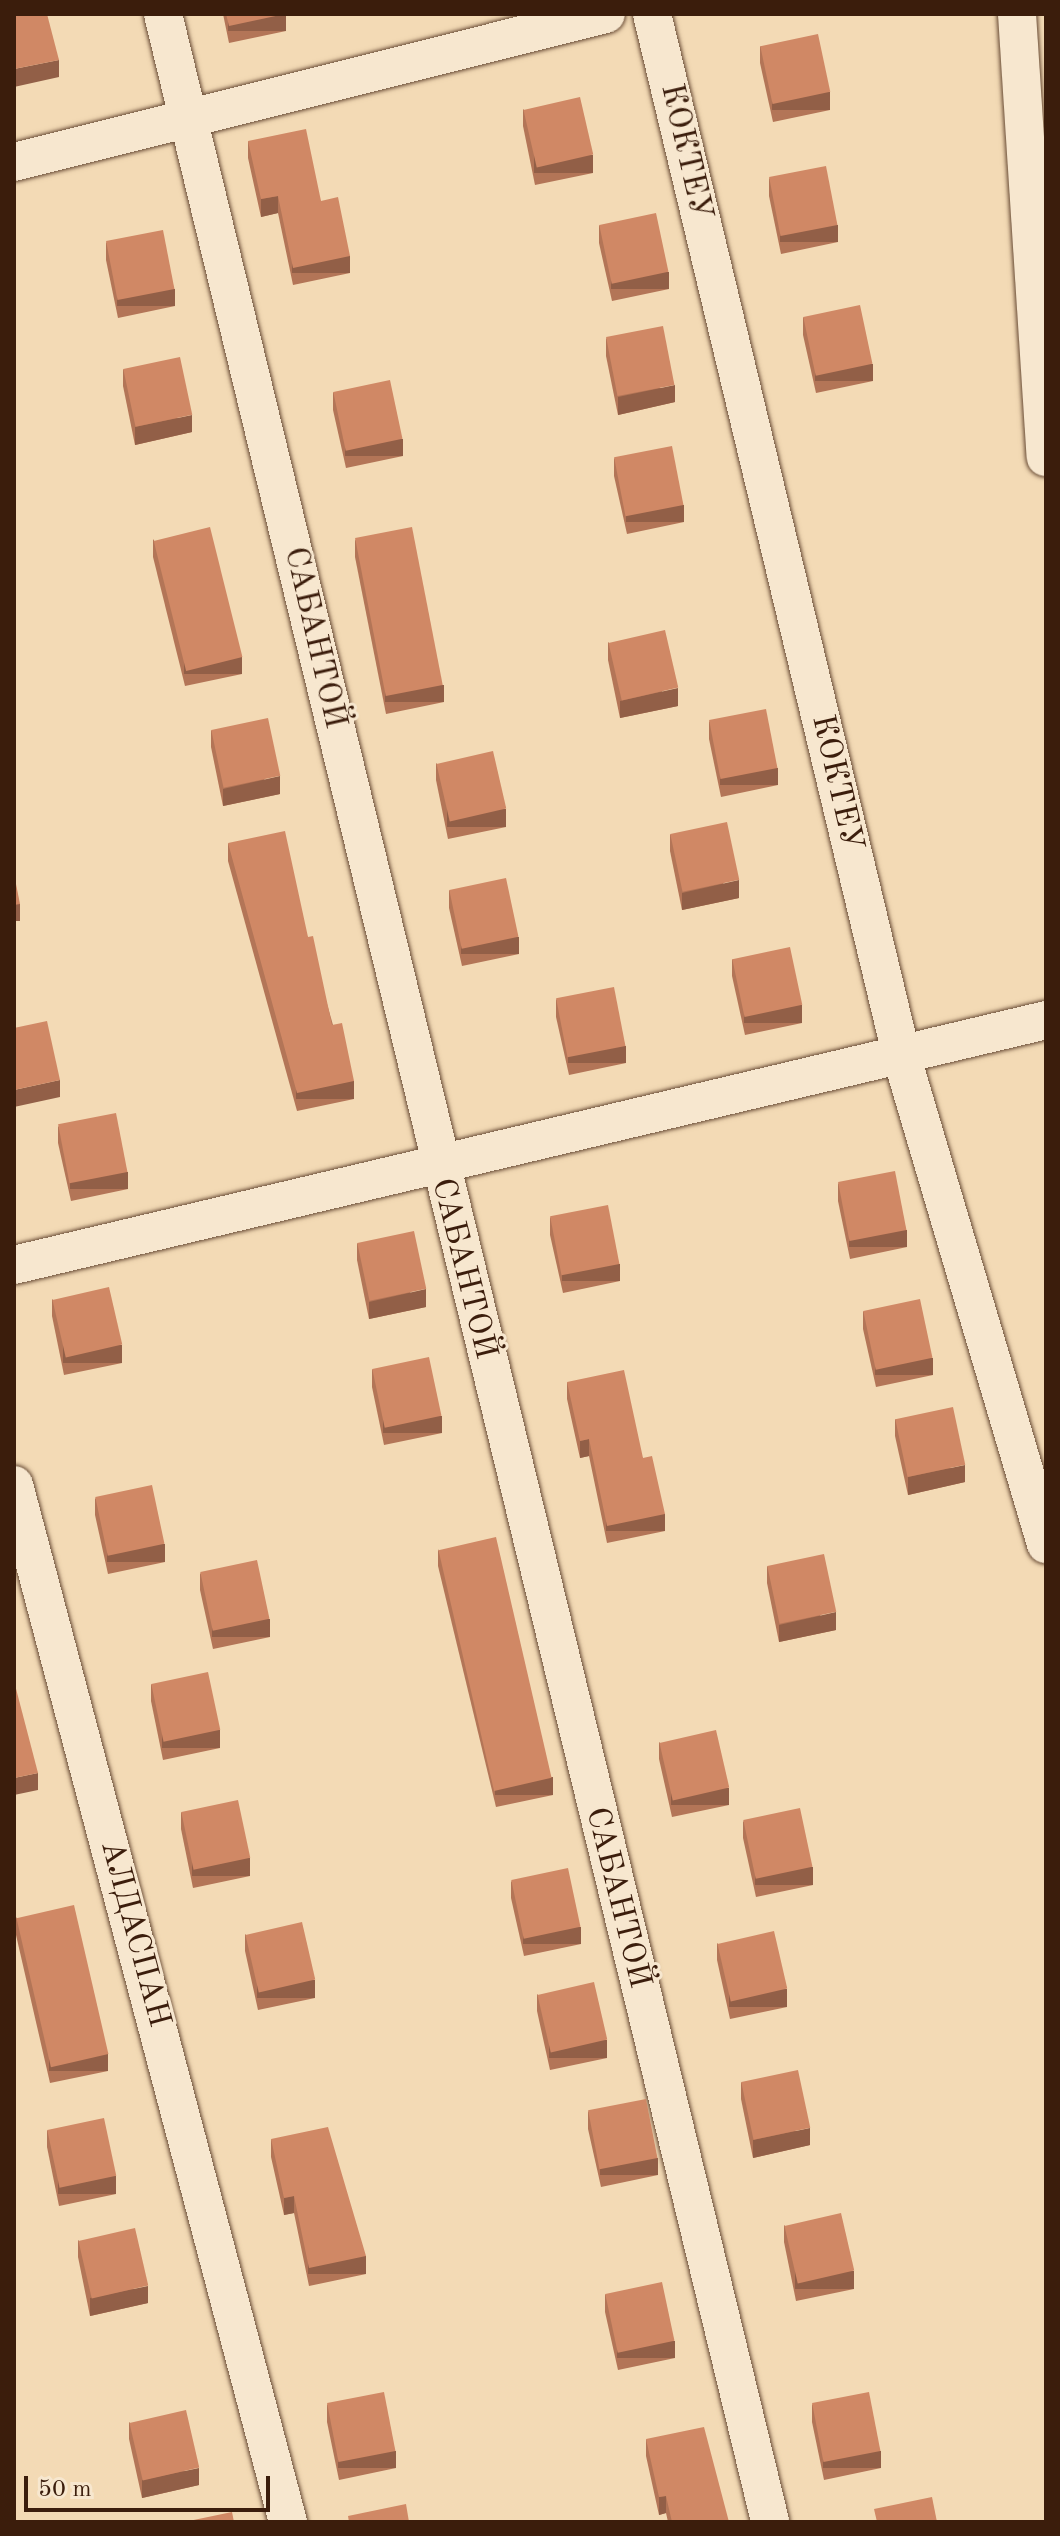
<!DOCTYPE html>
<html>
<head>
<meta charset="utf-8">
<style>
  body { margin:0 }
  #map { position:relative; width:1060px; height:2536px; overflow:hidden; background:#f3dab5; font-family:"Old Standard TT",serif }
  div>[style] { position:absolute }
  .roads { filter:drop-shadow(0 0 2px #694c36) drop-shadow(0 0 2px #694c36) }
  .minor>* { height:38px; margin:-19px; padding:0 19px; transform-origin:19px; border-radius:19px; background:#f7e7cf }
  .wall>* { inset:0; background:#b37557 }
  .shaded-wall>* { inset:0; background:#925f47; transform-origin:0 0 }
  .building>* { inset:0; background:#d08865; transform-origin:0 0 }
  span { translate:-50% -50%; white-space:nowrap; text-align:center; line-height:1.15; -webkit-text-stroke:6px #f7e7cf; paint-order:stroke }
  .street-label { font-size:32px; color:#3b1d0c }
  .frame { position:absolute; inset:0; border:16px solid #3b1d0c; pointer-events:none }
  .scale { position:absolute; left:24px; top:2476px; width:246px; height:36px; box-sizing:border-box; border:4px solid #3b1d0c; border-top:0; padding-left:10px; font-size:24px; line-height:28px; white-space:nowrap; color:#3b1d0c; -webkit-text-stroke:6px #f7e7cf; paint-order:stroke }
</style>
</head>
<body>
<div id="map">
  <div class="roads">
    <div class="minor">
      <div style="left:163px;top:14px;width:2580px;rotate:76.39deg"></div>
      <div style="left:652px;top:14px;width:1074px;rotate:76.53deg"></div>
      <div style="left:902px;top:1058px;width:507px;rotate:73.5deg"></div>
      <div style="left:1017px;top:14px;width:444px;rotate:86.3deg"></div>
      <div style="left:14px;top:162px;width:610px;rotate:-14.04deg"></div>
      <div style="left:14px;top:1265px;width:1061px;rotate:-13.35deg"></div>
      <div style="left:14px;top:1485px;width:1073px;rotate:75.2deg"></div>
    </div>
  </div>
  <div class="wall">
    <div style="clip-path:polygon(223px 14px,286px 14px,286px 31px,229px 43px)"></div>
    <div style="clip-path:polygon(760px 46px,830px 110px,773px 122px,760px 63px)"></div>
    <div style="clip-path:polygon(523px 109px,593px 173px,535px 185px,523px 126px)"></div>
    <div style="clip-path:polygon(248px 141px,321px 201px,350px 273px,293px 285px,278px 213px,261px 217px,248px 158px)"></div>
    <div style="clip-path:polygon(769px 178px,838px 242px,781px 254px,769px 196px)"></div>
    <div style="clip-path:polygon(599px 225px,669px 289px,612px 301px,599px 243px)"></div>
    <div style="clip-path:polygon(106px 242px,175px 306px,118px 318px,106px 260px)"></div>
    <div style="clip-path:polygon(803px 317px,873px 381px,816px 393px,803px 335px)"></div>
    <div style="clip-path:polygon(606px 338px,675px 402px,618px 415px,606px 356px)"></div>
    <div style="clip-path:polygon(123px 369px,192px 432px,135px 445px,123px 386px)"></div>
    <div style="clip-path:polygon(333px 392px,403px 456px,346px 468px,333px 410px)"></div>
    <div style="clip-path:polygon(614px 458px,684px 522px,627px 534px,614px 476px)"></div>
    <div style="clip-path:polygon(153px 539px,242px 674px,185px 686px,153px 557px)"></div>
    <div style="clip-path:polygon(355px 539px,444px 702px,386px 714px,355px 557px)"></div>
    <div style="clip-path:polygon(608px 642px,678px 706px,620px 718px,608px 660px)"></div>
    <div style="clip-path:polygon(709px 721px,778px 785px,721px 797px,709px 739px)"></div>
    <div style="clip-path:polygon(211px 730px,280px 794px,223px 806px,211px 747px)"></div>
    <div style="clip-path:polygon(436px 763px,506px 827px,448px 839px,436px 780px)"></div>
    <div style="clip-path:polygon(670px 834px,739px 898px,682px 910px,670px 851px)"></div>
    <div style="clip-path:polygon(228px 843px,308px 937px,354px 1099px,297px 1111px,228px 861px)"></div>
    <div style="clip-path:polygon(449px 890px,519px 954px,462px 966px,449px 908px)"></div>
    <div style="clip-path:polygon(732px 959px,802px 1023px,745px 1035px,732px 976px)"></div>
    <div style="clip-path:polygon(556px 999px,626px 1063px,569px 1075px,556px 1017px)"></div>
    <div style="clip-path:polygon(58px 1126px,128px 1189px,71px 1201px,58px 1143px)"></div>
    <div style="clip-path:polygon(838px 1183px,907px 1247px,850px 1259px,838px 1201px)"></div>
    <div style="clip-path:polygon(550px 1217px,620px 1281px,563px 1293px,550px 1235px)"></div>
    <div style="clip-path:polygon(357px 1243px,426px 1307px,369px 1319px,357px 1260px)"></div>
    <div style="clip-path:polygon(52px 1299px,122px 1363px,64px 1375px,52px 1316px)"></div>
    <div style="clip-path:polygon(863px 1311px,933px 1375px,876px 1387px,863px 1329px)"></div>
    <div style="clip-path:polygon(372px 1369px,442px 1433px,384px 1445px,372px 1387px)"></div>
    <div style="clip-path:polygon(567px 1382px,643px 1458px,665px 1531px,607px 1543px,589px 1456px,580px 1458px,567px 1399px)"></div>
    <div style="clip-path:polygon(895px 1419px,965px 1482px,908px 1495px,895px 1436px)"></div>
    <div style="clip-path:polygon(95px 1498px,165px 1562px,108px 1574px,95px 1515px)"></div>
    <div style="clip-path:polygon(438px 1549px,553px 1795px,496px 1807px,438px 1566px)"></div>
    <div style="clip-path:polygon(767px 1566px,836px 1630px,779px 1642px,767px 1583px)"></div>
    <div style="clip-path:polygon(200px 1573px,270px 1637px,213px 1649px,200px 1590px)"></div>
    <div style="clip-path:polygon(151px 1684px,220px 1748px,163px 1760px,151px 1701px)"></div>
    <div style="clip-path:polygon(659px 1742px,729px 1805px,672px 1817px,659px 1759px)"></div>
    <div style="clip-path:polygon(181px 1812px,250px 1876px,193px 1888px,181px 1829px)"></div>
    <div style="clip-path:polygon(743px 1821px,813px 1885px,756px 1897px,743px 1838px)"></div>
    <div style="clip-path:polygon(511px 1881px,581px 1944px,524px 1956px,511px 1898px)"></div>
    <div style="clip-path:polygon(16px 1917px,108px 2071px,50px 2083px,16px 1935px)"></div>
    <div style="clip-path:polygon(245px 1934px,315px 1998px,258px 2010px,245px 1951px)"></div>
    <div style="clip-path:polygon(717px 1943px,787px 2007px,730px 2019px,717px 1960px)"></div>
    <div style="clip-path:polygon(537px 1994px,607px 2058px,550px 2070px,537px 2011px)"></div>
    <div style="clip-path:polygon(741px 2082px,810px 2145px,753px 2158px,741px 2099px)"></div>
    <div style="clip-path:polygon(588px 2111px,658px 2175px,601px 2187px,588px 2129px)"></div>
    <div style="clip-path:polygon(47px 2130px,116px 2194px,59px 2206px,47px 2147px)"></div>
    <div style="clip-path:polygon(271px 2139px,366px 2274px,309px 2286px,294px 2213px,284px 2215px,271px 2157px)"></div>
    <div style="clip-path:polygon(784px 2225px,854px 2289px,796px 2301px,784px 2242px)"></div>
    <div style="clip-path:polygon(78px 2240px,148px 2303px,90px 2316px,78px 2257px)"></div>
    <div style="clip-path:polygon(605px 2294px,675px 2358px,618px 2370px,605px 2312px)"></div>
    <div style="clip-path:polygon(327px 2404px,396px 2468px,339px 2480px,327px 2422px)"></div>
    <div style="clip-path:polygon(812px 2404px,881px 2468px,824px 2480px,812px 2422px)"></div>
    <div style="clip-path:polygon(129px 2422px,199px 2485px,142px 2498px,129px 2439px)"></div>
    <div style="clip-path:polygon(646px 2439px,729px 2522px,668px 2522px,666px 2513px,659px 2515px,646px 2456px)"></div>
  </div>
  <div class="shaded-wall">
    <div style="left:286px;top:14px;width:17px;height:58px;rotate:90deg"></div>
    <div style="clip-path:polygon(59px 60px,59px 77px,14px 87px,14px 69px)"></div>
    <div style="left:830px;top:92px;width:18px;height:58px;rotate:90deg"></div>
    <div style="left:593px;top:155px;width:18px;height:59px;rotate:90deg"></div>
    <div style="clip-path:polygon(278px 196px,278px 213px,261px 217px,261px 199px)"></div>
    <div style="left:838px;top:225px;width:17px;height:58px;rotate:90deg"></div>
    <div style="left:350px;top:256px;width:17px;height:58px;rotate:90deg"></div>
    <div style="left:669px;top:272px;width:17px;height:58px;rotate:90deg"></div>
    <div style="left:175px;top:289px;width:17px;height:58px;rotate:90deg"></div>
    <div style="left:873px;top:364px;width:17px;height:58px;rotate:90deg"></div>
    <div style="clip-path:polygon(675px 385px,675px 402px,618px 415px,618px 397px)"></div>
    <div style="clip-path:polygon(192px 415px,192px 432px,135px 445px,135px 427px)"></div>
    <div style="left:403px;top:439px;width:17px;height:58px;rotate:90deg"></div>
    <div style="left:684px;top:505px;width:17px;height:58px;rotate:90deg"></div>
    <div style="left:242px;top:657px;width:17px;height:58px;rotate:90deg"></div>
    <div style="left:444px;top:685px;width:17px;height:59px;rotate:90deg"></div>
    <div style="clip-path:polygon(678px 688px,678px 706px,620px 718px,620px 701px)"></div>
    <div style="left:778px;top:768px;width:17px;height:58px;rotate:90deg"></div>
    <div style="clip-path:polygon(280px 776px,280px 794px,223px 806px,223px 789px)"></div>
    <div style="left:506px;top:809px;width:18px;height:59px;rotate:90deg"></div>
    <div style="clip-path:polygon(739px 880px,739px 898px,682px 910px,682px 893px)"></div>
    <div style="left:20px;top:904px;width:17px;height:6px;rotate:90deg"></div>
    <div style="left:519px;top:937px;width:17px;height:58px;rotate:90deg"></div>
    <div style="left:802px;top:1005px;width:18px;height:58px;rotate:90deg"></div>
    <div style="left:626px;top:1046px;width:17px;height:58px;rotate:90deg"></div>
    <div style="clip-path:polygon(60px 1080px,60px 1097px,14px 1107px,14px 1090px)"></div>
    <div style="left:354px;top:1081px;width:18px;height:58px;rotate:90deg"></div>
    <div style="left:128px;top:1172px;width:17px;height:58px;rotate:90deg"></div>
    <div style="left:907px;top:1230px;width:17px;height:58px;rotate:90deg"></div>
    <div style="left:620px;top:1264px;width:17px;height:58px;rotate:90deg"></div>
    <div style="clip-path:polygon(426px 1289px,426px 1307px,369px 1319px,369px 1302px)"></div>
    <div style="left:122px;top:1345px;width:18px;height:59px;rotate:90deg"></div>
    <div style="left:933px;top:1358px;width:17px;height:58px;rotate:90deg"></div>
    <div style="left:442px;top:1416px;width:17px;height:59px;rotate:90deg"></div>
    <div style="clip-path:polygon(589px 1439px,589px 1456px,580px 1458px,580px 1441px)"></div>
    <div style="clip-path:polygon(965px 1465px,965px 1482px,908px 1495px,908px 1477px)"></div>
    <div style="left:665px;top:1514px;width:17px;height:59px;rotate:90deg"></div>
    <div style="left:165px;top:1544px;width:18px;height:58px;rotate:90deg"></div>
    <div style="clip-path:polygon(836px 1612px,836px 1630px,779px 1642px,779px 1625px)"></div>
    <div style="left:270px;top:1619px;width:18px;height:58px;rotate:90deg"></div>
    <div style="left:220px;top:1730px;width:18px;height:58px;rotate:90deg"></div>
    <div style="clip-path:polygon(38px 1773px,38px 1790px,14px 1795px,14px 1778px)"></div>
    <div style="left:553px;top:1777px;width:18px;height:58px;rotate:90deg"></div>
    <div style="left:729px;top:1788px;width:17px;height:58px;rotate:90deg"></div>
    <div style="left:250px;top:1858px;width:18px;height:58px;rotate:90deg"></div>
    <div style="left:813px;top:1867px;width:18px;height:58px;rotate:90deg"></div>
    <div style="left:581px;top:1927px;width:17px;height:58px;rotate:90deg"></div>
    <div style="left:315px;top:1980px;width:18px;height:58px;rotate:90deg"></div>
    <div style="left:787px;top:1989px;width:18px;height:58px;rotate:90deg"></div>
    <div style="left:607px;top:2040px;width:18px;height:58px;rotate:90deg"></div>
    <div style="left:108px;top:2054px;width:17px;height:59px;rotate:90deg"></div>
    <div style="clip-path:polygon(810px 2128px,810px 2145px,753px 2158px,753px 2140px)"></div>
    <div style="left:658px;top:2158px;width:17px;height:58px;rotate:90deg"></div>
    <div style="left:116px;top:2176px;width:18px;height:58px;rotate:90deg"></div>
    <div style="clip-path:polygon(294px 2196px,294px 2213px,284px 2215px,284px 2198px)"></div>
    <div style="left:366px;top:2256px;width:18px;height:58px;rotate:90deg"></div>
    <div style="left:854px;top:2271px;width:18px;height:59px;rotate:90deg"></div>
    <div style="clip-path:polygon(148px 2286px,148px 2303px,90px 2316px,90px 2298px)"></div>
    <div style="left:675px;top:2341px;width:17px;height:58px;rotate:90deg"></div>
    <div style="left:396px;top:2451px;width:17px;height:58px;rotate:90deg"></div>
    <div style="left:881px;top:2451px;width:17px;height:58px;rotate:90deg"></div>
    <div style="clip-path:polygon(199px 2468px,199px 2485px,142px 2498px,142px 2480px)"></div>
    <div style="clip-path:polygon(666px 2496px,666px 2513px,659px 2515px,659px 2497px)"></div>
  </div>
  <div class="building">
    <div style="clip-path:polygon(14px 14px,47px 14px,59px 60px,14px 69px)"></div>
    <div style="clip-path:polygon(226px 14px,285px 14px,229px 26px)"></div>
    <div style="left:818px;top:34px;width:59px;height:59px;rotate:78deg"></div>
    <div style="left:580px;top:97px;width:59px;height:58px;rotate:77deg"></div>
    <div style="clip-path:polygon(306px 129px,321px 201px,338px 197px,350px 256px,293px 268px,278px 196px,261px 199px,248px 141px)"></div>
    <div style="left:826px;top:166px;width:60px;height:58px;rotate:79deg"></div>
    <div style="left:656px;top:213px;width:60px;height:58px;rotate:78deg"></div>
    <div style="left:163px;top:230px;width:60px;height:58px;rotate:79deg"></div>
    <div style="left:860px;top:305px;width:60px;height:58px;rotate:78deg"></div>
    <div style="left:663px;top:326px;width:60px;height:58px;rotate:79deg"></div>
    <div style="left:180px;top:357px;width:59px;height:58px;rotate:78deg"></div>
    <div style="left:390px;top:380px;width:60px;height:58px;rotate:78deg"></div>
    <div style="left:672px;top:446px;width:60px;height:59px;rotate:79deg"></div>
    <div style="left:210px;top:527px;width:134px;height:58px;rotate:76deg"></div>
    <div style="left:412px;top:527px;width:161px;height:58px;rotate:79deg"></div>
    <div style="left:665px;top:630px;width:59px;height:58px;rotate:77deg"></div>
    <div style="left:766px;top:709px;width:60px;height:58px;rotate:79deg"></div>
    <div style="left:268px;top:718px;width:59px;height:58px;rotate:78deg"></div>
    <div style="left:493px;top:751px;width:59px;height:58px;rotate:77deg"></div>
    <div style="left:727px;top:822px;width:59px;height:58px;rotate:78deg"></div>
    <div style="clip-path:polygon(285px 831px,308px 937px,313px 936px,332px 1025px,342px 1023px,354px 1081px,297px 1093px,228px 843px)"></div>
    <div style="clip-path:polygon(14px 874px,20px 904px,14px 905px)"></div>
    <div style="left:506px;top:878px;width:60px;height:58px;rotate:78deg"></div>
    <div style="left:790px;top:947px;width:59px;height:59px;rotate:78deg"></div>
    <div style="left:614px;top:987px;width:60px;height:59px;rotate:79deg"></div>
    <div style="clip-path:polygon(47px 1021px,60px 1080px,14px 1090px,14px 1028px)"></div>
    <div style="left:116px;top:1113px;width:60px;height:59px;rotate:79deg"></div>
    <div style="left:895px;top:1171px;width:60px;height:58px;rotate:79deg"></div>
    <div style="left:608px;top:1205px;width:60px;height:59px;rotate:79deg"></div>
    <div style="left:414px;top:1231px;width:59px;height:58px;rotate:78deg"></div>
    <div style="left:109px;top:1287px;width:59px;height:58px;rotate:77deg"></div>
    <div style="left:920px;top:1299px;width:60px;height:58px;rotate:78deg"></div>
    <div style="left:429px;top:1357px;width:60px;height:58px;rotate:78deg"></div>
    <div style="clip-path:polygon(624px 1370px,643px 1458px,652px 1456px,665px 1514px,607px 1526px,589px 1439px,580px 1441px,567px 1382px)"></div>
    <div style="left:953px;top:1407px;width:59px;height:59px;rotate:78deg"></div>
    <div style="left:152px;top:1485px;width:60px;height:58px;rotate:78deg"></div>
    <div style="left:496px;top:1537px;width:247px;height:59px;rotate:77deg"></div>
    <div style="left:824px;top:1554px;width:59px;height:58px;rotate:78deg"></div>
    <div style="left:257px;top:1560px;width:60px;height:58px;rotate:78deg"></div>
    <div style="left:208px;top:1672px;width:59px;height:58px;rotate:78deg"></div>
    <div style="clip-path:polygon(14px 1681px,38px 1773px,14px 1778px)"></div>
    <div style="left:716px;top:1730px;width:59px;height:58px;rotate:77deg"></div>
    <div style="left:238px;top:1800px;width:59px;height:58px;rotate:78deg"></div>
    <div style="left:800px;top:1808px;width:60px;height:58px;rotate:78deg"></div>
    <div style="left:568px;top:1868px;width:60px;height:58px;rotate:78deg"></div>
    <div style="left:74px;top:1905px;width:153px;height:59px;rotate:77deg"></div>
    <div style="left:302px;top:1922px;width:59px;height:58px;rotate:77deg"></div>
    <div style="left:774px;top:1931px;width:59px;height:58px;rotate:77deg"></div>
    <div style="left:594px;top:1982px;width:59px;height:58px;rotate:77deg"></div>
    <div style="left:798px;top:2070px;width:59px;height:58px;rotate:78deg"></div>
    <div style="left:646px;top:2099px;width:60px;height:59px;rotate:79deg"></div>
    <div style="left:104px;top:2118px;width:59px;height:58px;rotate:78deg"></div>
    <div style="clip-path:polygon(328px 2127px,366px 2256px,309px 2268px,294px 2196px,284px 2198px,271px 2139px)"></div>
    <div style="left:841px;top:2213px;width:59px;height:58px;rotate:77deg"></div>
    <div style="left:135px;top:2228px;width:59px;height:58px;rotate:77deg"></div>
    <div style="left:662px;top:2282px;width:60px;height:58px;rotate:78deg"></div>
    <div style="left:384px;top:2392px;width:60px;height:58px;rotate:79deg"></div>
    <div style="left:869px;top:2392px;width:60px;height:58px;rotate:79deg"></div>
    <div style="left:186px;top:2410px;width:59px;height:58px;rotate:77deg"></div>
    <div style="clip-path:polygon(704px 2427px,729px 2522px,672px 2522px,666px 2496px,659px 2497px,646px 2439px)"></div>
    <div style="clip-path:polygon(932px 2497px,937px 2522px,877px 2522px,874px 2509px)"></div>
    <div style="clip-path:polygon(406px 2504px,409px 2522px,349px 2522px,348px 2516px)"></div>
    <div style="clip-path:polygon(232px 2512px,234px 2522px,184px 2522px)"></div>
  </div>
  <div class="street-label">
    <span style="left:685px;top:152px;rotate:77deg">КОКТЕУ</span>
    <span style="left:314px;top:638px;rotate:77deg">САБАНТОЙ</span>
    <span style="left:836px;top:783px;rotate:77deg">КОКТЕУ</span>
    <span style="left:463px;top:1269px;rotate:76deg">САБАНТОЙ</span>
    <span style="left:617px;top:1898px;rotate:76deg">САБАНТОЙ</span>
    <span style="left:134px;top:1934px;rotate:75deg">АЛДАСПАН</span>
  </div>
  <div class="frame"></div>
  <div class="scale">50 m</div>
</div>
</body>
</html>
